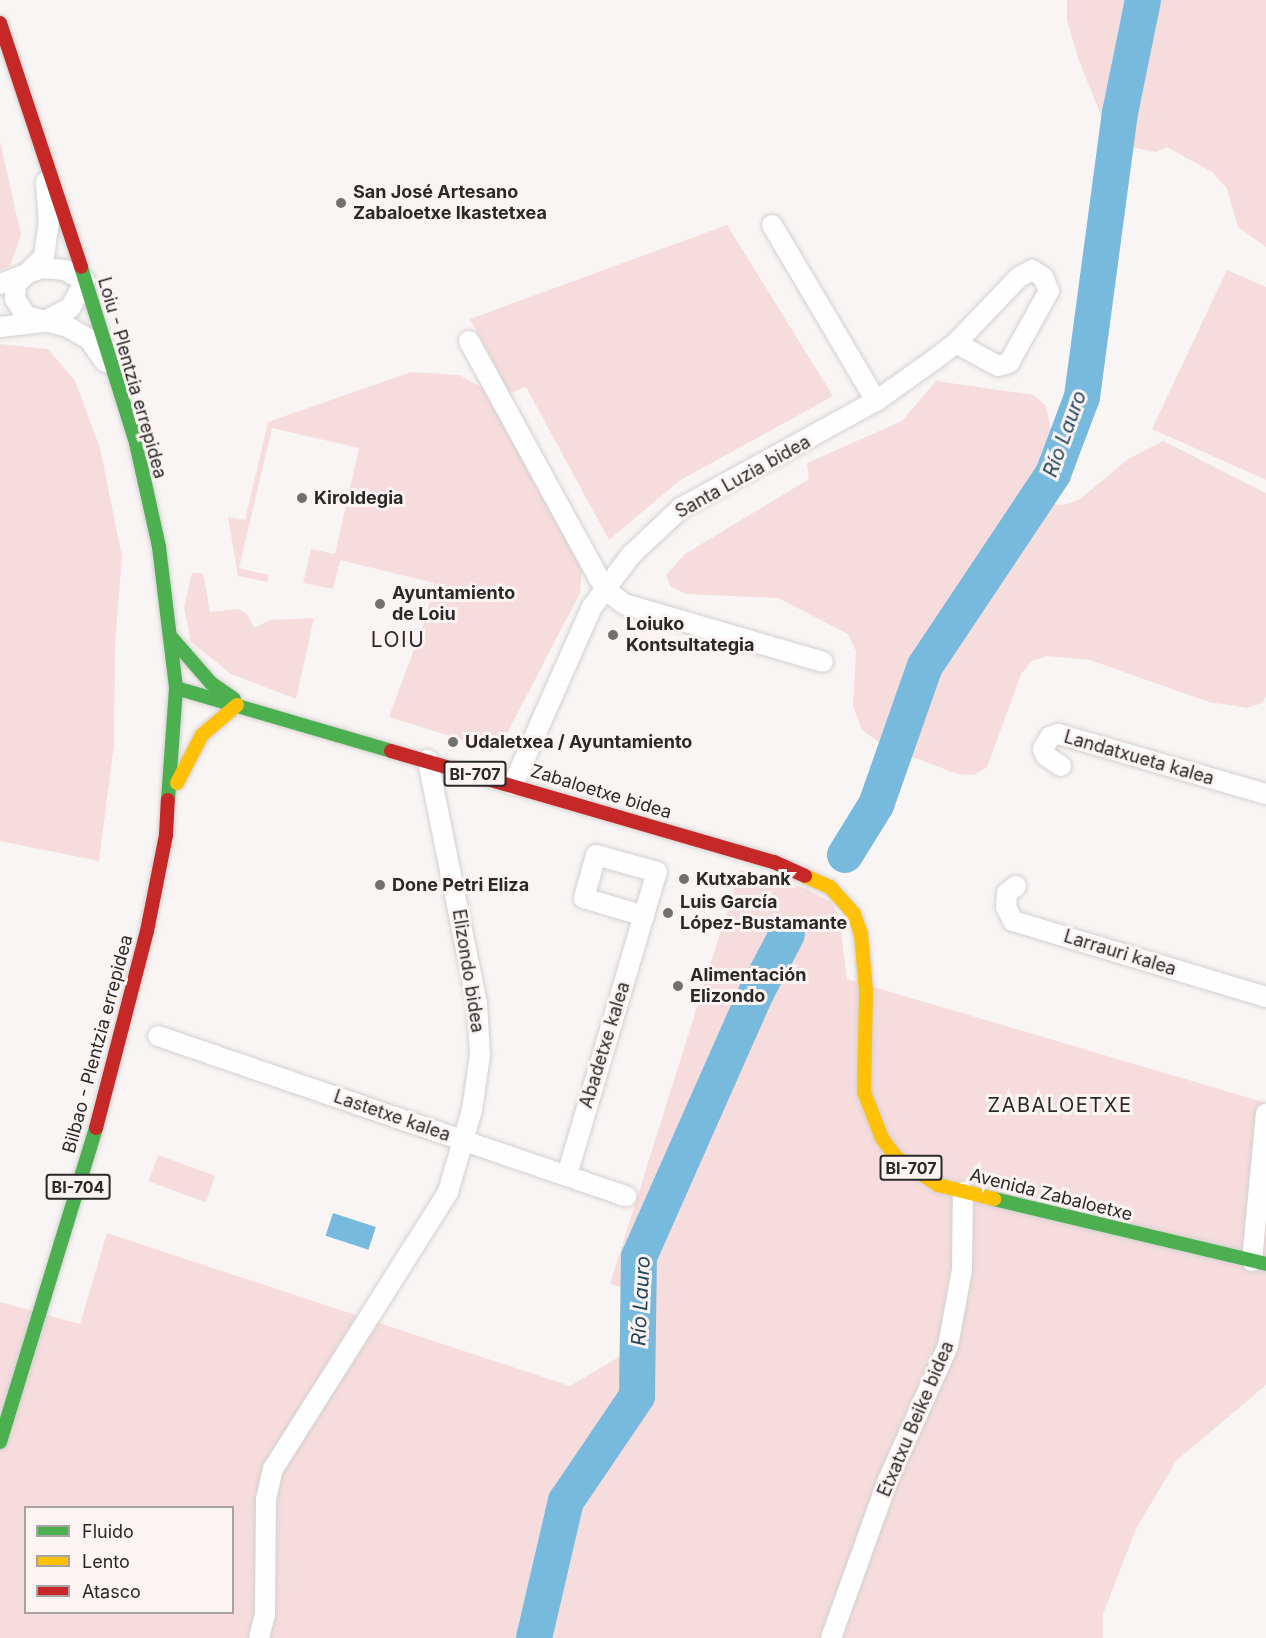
<!DOCTYPE html>
<html>
<head>
<meta charset="utf-8">
<style>
  body { margin:0 }
  #map { position:relative; width:1266px; height:1638px; overflow:hidden; background:#faf5f5; font-family:Inter,sans-serif }
  div>[style] { position:absolute }
  .green>* { inset:0; background:#f6dcdd; transform-origin:0 0 }
  .water>* { inset:0; background:#78bade; transform-origin:0 0 }
  .river>* { height:36px; margin:-18px; padding:0 18px; transform-origin:18px; border-radius:18px; background:#78bade }
  .roads { filter:drop-shadow(0 0 2px #d3d0d0) drop-shadow(0 0 2px #d3d0d0) }
  .street>* { height:20px; margin:-10px; padding:0 10px; transform-origin:10px; border-radius:10px; background:#fefefe }
  .fast>* { height:14px; margin:-7px; padding:0 7px; transform-origin:7px; border-radius:7px; background:#4caf50 }
  .slow>* { height:14px; margin:-7px; padding:0 7px; transform-origin:7px; border-radius:7px; background:#ffc107 }
  .jam>* { height:14px; margin:-7px; padding:0 7px; transform-origin:7px; border-radius:7px; background:#c62828 }
  .dots>* { width:16px; height:16px; translate:-50% -50%; box-sizing:border-box; border:3px solid #fcf3f3; border-radius:50% }
  span { translate:-50% -50%; white-space:nowrap; text-align:center; line-height:1.15; -webkit-text-stroke:6px #fcf3f3; paint-order:stroke }
  .shield-label span { padding:2px 4px; background:#fcf3f3; border:2px solid; border-radius:4px; -webkit-text-stroke-width:0 }
  .shield-label { font-size:16px; color:#2b2828; font-weight:700 }
  .poi-label { font-size:18px; color:#2b2828; font-weight:700 }
  .left { translate:0 -50%; text-align:left }
  .street-label { font-size:18px; color:#2b2828 }
  .water-label { font-size:20px; color:#20475e; font-style:italic }
  .neighbourhood-label { font-size:20px; color:#2b2828; letter-spacing:1.5px }
  .quarter-label { font-size:21px; color:#2b2828; letter-spacing:1.5px }
  .legend { position:absolute; left:24px; top:1506px; width:210px; height:108px; box-sizing:border-box; background:#fcf3f3; border:2px solid #a8a2a2; margin:0; padding:8px 10px; list-style:none; font-size:18px; color:#2b2828 }
  .legend li { display:flex; align-items:center; gap:12px; height:30px }
  .legend b { width:30px; border:2px solid #a8a2a2 }
</style>
</head>
<body>
<div id="map">
  <div class="green">
    <div style="clip-path:polygon(1067px 0,1266px 0,1266px 247px,1238px 227px,1227px 189px,1212px 172px,1167px 147px,1156px 152px,1136px 148px,1120px 153px,1114px 148px,1078px 58px,1067px 20px)"></div>
    <div style="clip-path:polygon(0 141px,21px 235px,10px 266px,0 270px)"></div>
    <div style="clip-path:polygon(727px 225px,833px 396px,679px 481px,609px 540px,526px 387px,510px 393px,470px 319px)"></div>
    <div style="clip-path:polygon(1227px 270px,1266px 287px,1266px 480px,1152px 429px)"></div>
    <div style="clip-path:polygon(0 344px,48px 349px,75px 381px,100px 448px,122px 557px,115px 644px,114px 745px,99px 861px,0 841px)"></div>
    <div style="clip-path:polygon(411px 372px,459px 375px,483px 388px,582px 570px,580px 593px,500px 747px,488px 748px,389px 717px,425px 620px,434px 583px,340px 560px,333px 589px,303px 583px,311px 549px,335px 554px,359px 448px,272px 428px,239px 568px,269px 575px,267px 582px,238px 576px,228px 517px,245px 520px,268px 422px)"></div>
    <div style="clip-path:polygon(936px 381px,1034px 395px,1046px 406px,1052px 435px,1041px 485px,1045px 499px,1052px 504px,1064px 505px,1080px 499px,1128px 459px,1163px 441px,1266px 493px,1266px 696px,1262px 703px,1247px 708px,1209px 702px,1090px 660px,1047px 656px,1032px 661px,1021px 674px,987px 767px,974px 775px,957px 774px,884px 746px,862px 730px,853px 706px,856px 651px,848px 634px,778px 598px,686px 594px,671px 587px,666px 575px,685px 554px,809px 479px,807px 463px,902px 421px)"></div>
    <div style="clip-path:polygon(192px 573px,203px 573px,210px 612px,238px 609px,247px 614px,254px 628px,270px 620px,314px 618px,296px 699px,231px 674px,191px 642px,184px 607px)"></div>
    <div style="clip-path:polygon(evenodd,740px 870px,805px 888px,831px 902px,839px 916px,847px 979px,1266px 1103px,1266px 1385px,1176px 1461px,1136px 1529px,1103px 1614px,1103px 1638px,0 1638px,0 1302px,80px 1324px,107px 1233px,570px 1386px,644px 1342px,655px 1298px,610px 1284px,740px 870px,26px 1508px,232px 1508px,232px 1612px,26px 1612px,26px 1508px)"></div>
    <div style="left:158px;top:1155px;width:61px;height:28px;rotate:20deg"></div>
  </div>
  <div class="water">
    <div style="left:333px;top:1213px;width:45px;height:24px;rotate:18deg"></div>
  </div>
  <div class="river">
    <div style="left:845px;top:855px;width:59px;rotate:-58.2deg"></div>
    <div style="left:876px;top:805px;width:147px;rotate:-70.6deg"></div>
    <div style="left:925px;top:666px;width:231px;rotate:-56.3deg"></div>
    <div style="left:1053px;top:474px;width:82px;rotate:-69.4deg"></div>
    <div style="left:1082px;top:397px;width:287px;rotate:-82.4deg"></div>
    <div style="left:1120px;top:113px;width:115px;rotate:-78.5deg"></div>
    <div style="left:534px;top:1638px;width:141px;rotate:-76.9deg"></div>
    <div style="left:566px;top:1501px;width:127px;rotate:-55.9deg"></div>
    <div style="left:637px;top:1396px;width:139px;rotate:-89.2deg"></div>
    <div style="left:639px;top:1257px;width:291px;rotate:-66.1deg"></div>
    <div style="left:757px;top:991px;width:64px;rotate:-62.2deg"></div>
  </div>
  <div class="roads">
    <div class="street">
      <div style="left:46px;top:182px;width:39px;rotate:86deg"></div>
      <div style="left:49px;top:221px;width:36px;rotate:98deg"></div>
      <div style="left:44px;top:257px;width:39px;rotate:136deg"></div>
      <div style="left:16px;top:284px;width:15px;rotate:94deg"></div>
      <div style="left:15px;top:299px;width:20px;rotate:57deg"></div>
      <div style="left:26px;top:316px;width:43px;rotate:14.7deg"></div>
      <div style="left:68px;top:327px;width:24px;rotate:30deg"></div>
      <div style="left:89px;top:339px;width:28px;rotate:55deg"></div>
      <div style="left:772px;top:225px;width:204px;rotate:59.4deg"></div>
      <div style="left:0;top:284px;width:45px;rotate:-20.9deg"></div>
      <div style="left:42px;top:268px;width:23px;rotate:5deg"></div>
      <div style="left:65px;top:270px;width:23px;rotate:29deg"></div>
      <div style="left:85px;top:281px;width:31px;rotate:119deg"></div>
      <div style="left:70px;top:308px;width:30px;rotate:153deg"></div>
      <div style="left:43px;top:322px;width:43px;rotate:173.4deg"></div>
      <div style="left:469px;top:341px;width:283px;rotate:61.3deg"></div>
      <div style="left:605px;top:589px;width:24px;rotate:38deg"></div>
      <div style="left:624px;top:604px;width:207px;rotate:16.2deg"></div>
      <div style="left:1061px;top:766px;width:18px;rotate:-146deg"></div>
      <div style="left:1046px;top:756px;width:8px;rotate:-113deg"></div>
      <div style="left:1043px;top:749px;width:14px;rotate:-60deg"></div>
      <div style="left:1050px;top:737px;width:9px;rotate:-21deg"></div>
      <div style="left:1058px;top:734px;width:216px;rotate:16.1deg"></div>
      <div style="left:513px;top:785px;width:195px;rotate:-66.1deg"></div>
      <div style="left:592px;top:607px;width:65px;rotate:-53.1deg"></div>
      <div style="left:631px;top:555px;width:69px;rotate:-43.2deg"></div>
      <div style="left:681px;top:508px;width:222px;rotate:-28.8deg"></div>
      <div style="left:876px;top:401px;width:72px;rotate:-35.4deg"></div>
      <div style="left:935px;top:359px;width:26px;rotate:-37deg"></div>
      <div style="left:956px;top:343px;width:91px;rotate:-46.3deg"></div>
      <div style="left:1019px;top:277px;width:15px;rotate:-28deg"></div>
      <div style="left:1032px;top:270px;width:13px;rotate:32deg"></div>
      <div style="left:1043px;top:277px;width:15px;rotate:67deg"></div>
      <div style="left:1049px;top:291px;width:82px;rotate:119.1deg"></div>
      <div style="left:1009px;top:363px;width:11px;rotate:165deg"></div>
      <div style="left:998px;top:366px;width:48px;rotate:-151.3deg"></div>
      <div style="left:1016px;top:886px;width:11px;rotate:142deg"></div>
      <div style="left:1007px;top:893px;width:14px;rotate:94deg"></div>
      <div style="left:1006px;top:907px;width:16px;rotate:63deg"></div>
      <div style="left:1013px;top:921px;width:264px;rotate:16.7deg"></div>
      <div style="left:158px;top:1036px;width:495px;rotate:18.9deg"></div>
      <div style="left:567px;top:1175px;width:316px;rotate:-73.5deg"></div>
      <div style="left:657px;top:872px;width:63px;rotate:-164.4deg"></div>
      <div style="left:596px;top:855px;width:45px;rotate:105.6deg"></div>
      <div style="left:584px;top:898px;width:63px;rotate:16.7deg"></div>
      <div style="left:1252px;top:1261px;width:148px;rotate:-84.6deg"></div>
      <div style="left:259px;top:1638px;width:25px;rotate:-76deg"></div>
      <div style="left:265px;top:1614px;width:115px;rotate:-89.5deg"></div>
      <div style="left:266px;top:1499px;width:31px;rotate:-77deg"></div>
      <div style="left:273px;top:1469px;width:328px;rotate:-57.7deg"></div>
      <div style="left:448px;top:1192px;width:85px;rotate:-73.7deg"></div>
      <div style="left:472px;top:1110px;width:56px;rotate:-81.7deg"></div>
      <div style="left:480px;top:1055px;width:51px;rotate:-93.4deg"></div>
      <div style="left:477px;top:1004px;width:249px;rotate:-101.4deg"></div>
      <div style="left:831px;top:1638px;width:168px;rotate:-70.2deg"></div>
      <div style="left:888px;top:1480px;width:147px;rotate:-65.9deg"></div>
      <div style="left:948px;top:1346px;width:77px;rotate:-79.6deg"></div>
      <div style="left:962px;top:1270px;width:78px;rotate:-89.3deg"></div>
    </div>
    <div class="fast">
      <div style="left:81px;top:267px;width:184px;rotate:72.6deg"></div>
      <div style="left:136px;top:443px;width:107px;rotate:77.5deg"></div>
      <div style="left:159px;top:547px;width:142px;rotate:83.1deg"></div>
      <div style="left:171px;top:637px;width:61px;rotate:49deg"></div>
      <div style="left:211px;top:683px;width:28px;rotate:35deg"></div>
      <div style="left:168px;top:800px;width:112px;rotate:-85.9deg"></div>
      <div style="left:176px;top:688px;width:224px;rotate:16.3deg"></div>
      <div style="left:994px;top:1199px;width:280px;rotate:13.4deg"></div>
      <div style="left:0;top:1442px;width:328px;rotate:-73deg"></div>
    </div>
    <div class="slow">
      <div style="left:177px;top:783px;width:54px;rotate:-62.5deg"></div>
      <div style="left:202px;top:735px;width:46px;rotate:-40.6deg"></div>
      <div style="left:805px;top:876px;width:27px;rotate:24deg"></div>
      <div style="left:830px;top:887px;width:36px;rotate:48deg"></div>
      <div style="left:854px;top:914px;width:21px;rotate:71deg"></div>
      <div style="left:861px;top:934px;width:57px;rotate:85deg"></div>
      <div style="left:866px;top:991px;width:101px;rotate:91.1deg"></div>
      <div style="left:864px;top:1092px;width:49px;rotate:68.6deg"></div>
      <div style="left:882px;top:1138px;width:24px;rotate:54deg"></div>
      <div style="left:896px;top:1157px;width:50px;rotate:33.7deg"></div>
      <div style="left:938px;top:1185px;width:58px;rotate:14deg"></div>
    </div>
    <div class="jam">
      <div style="left:0;top:23px;width:257px;rotate:71.6deg"></div>
      <div style="left:391px;top:751px;width:399px;rotate:16.2deg"></div>
      <div style="left:774px;top:862px;width:34px;rotate:24deg"></div>
      <div style="left:96px;top:1128px;width:203px;rotate:-75.5deg"></div>
      <div style="left:147px;top:931px;width:98px;rotate:-78.8deg"></div>
      <div style="left:166px;top:835px;width:35px;rotate:-87deg"></div>
    </div>
  </div>
  <div class="dots">
    <div style="left:341px;top:203px;background:#737070"></div>
    <div style="left:302px;top:498px;background:#737070"></div>
    <div style="left:380px;top:604px;background:#737070"></div>
    <div style="left:613px;top:635px;background:#737070"></div>
    <div style="left:453px;top:742px;background:#737070"></div>
    <div style="left:684px;top:879px;background:#737070"></div>
    <div style="left:380px;top:885px;background:#737070"></div>
    <div style="left:668px;top:913px;background:#737070"></div>
    <div style="left:678px;top:986px;background:#737070"></div>
  </div>
  <div class="shield-label">
    <span style="left:475px;top:774px">BI-707</span>
    <span style="left:911px;top:1168px">BI-707</span>
    <span style="left:78px;top:1187px">BI-704</span>
  </div>
  <div class="poi-label">
    <span class="left" style="left:353px;top:203px">San José Artesano<br>Zabaloetxe Ikastetxea</span>
    <span class="left" style="left:314px;top:498px">Kiroldegia</span>
    <span class="left" style="left:392px;top:604px">Ayuntamiento<br>de Loiu</span>
    <span class="left" style="left:626px;top:635px">Loiuko<br>Kontsultategia</span>
    <span class="left" style="left:465px;top:742px">Udaletxea / Ayuntamiento</span>
    <span class="left" style="left:696px;top:879px">Kutxabank</span>
    <span class="left" style="left:392px;top:885px">Done Petri Eliza</span>
    <span class="left" style="left:680px;top:913px">Luis García<br>López-Bustamante</span>
    <span class="left" style="left:690px;top:986px">Alimentación<br>Elizondo</span>
  </div>
  <div class="street-label">
    <span style="left:132px;top:378px;rotate:74deg">Loiu - Plentzia errepidea</span>
    <span style="left:743px;top:477px;rotate:-29deg">Santa Luzia bidea</span>
    <span style="left:1139px;top:758px;rotate:16deg">Landatxueta kalea</span>
    <span style="left:601px;top:792px;rotate:17deg">Zabaloetxe bidea</span>
    <span style="left:1120px;top:953px;rotate:17deg">Larrauri kalea</span>
    <span style="left:468px;top:971px;rotate:81deg">Elizondo bidea</span>
    <span style="left:98px;top:1044px;rotate:-75deg">Bilbao - Plentzia errepidea</span>
    <span style="left:605px;top:1045px;rotate:-73deg">Abadetxe kalea</span>
    <span style="left:392px;top:1116px;rotate:19deg">Lastetxe kalea</span>
    <span style="left:1051px;top:1195px;rotate:14deg">Avenida Zabaloetxe</span>
    <span style="left:916px;top:1419px;rotate:-67deg">Etxatxu Beike bidea</span>
  </div>
  <div class="water-label">
    <span style="left:1065px;top:434px;rotate:-70deg">Río Lauro</span>
    <span style="left:641px;top:1301px;rotate:-87deg">Río Lauro</span>
  </div>
  <div class="neighbourhood-label">
    <span style="left:1060px;top:1105px">ZABALOETXE</span>
  </div>
  <div class="quarter-label">
    <span style="left:398px;top:640px">LOIU</span>
  </div>
  <ul class="legend">
  <li><b style="height:8px;background:#4caf50"></b>Fluido</li>
  <li><b style="height:8px;background:#ffc107"></b>Lento</li>
  <li><b style="height:8px;background:#c62828"></b>Atasco</li>
  </ul>
</div>
</body>
</html>
